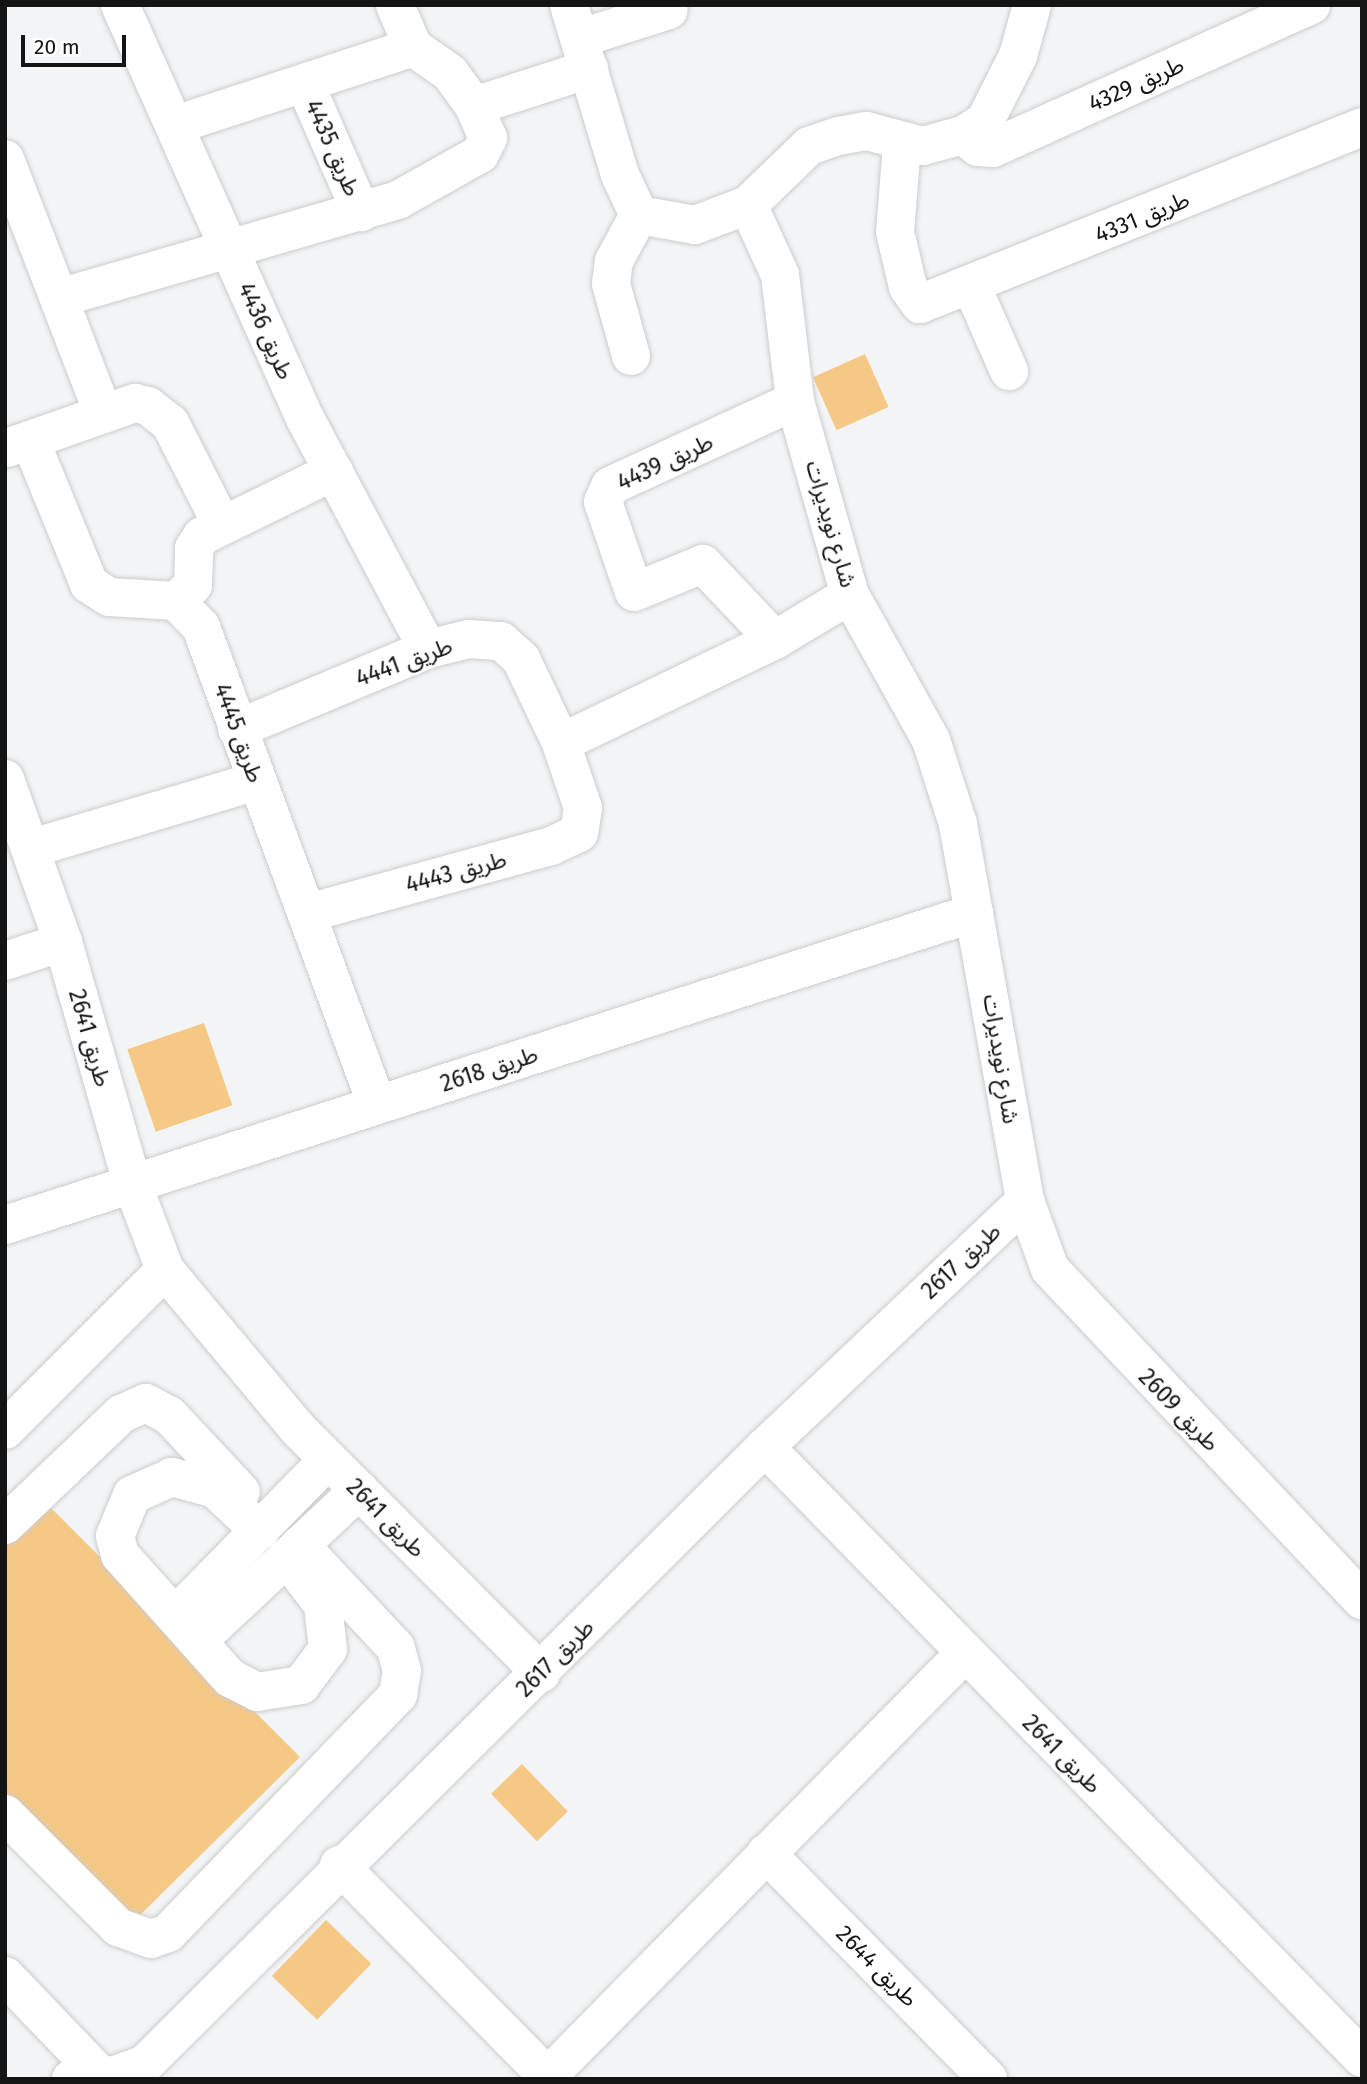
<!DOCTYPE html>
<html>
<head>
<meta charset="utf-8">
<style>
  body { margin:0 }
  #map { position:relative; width:1367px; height:2084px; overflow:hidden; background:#f3f4f5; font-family:"Fira Sans","Noto Sans Arabic",sans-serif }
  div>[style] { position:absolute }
  .building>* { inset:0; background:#f6c885; transform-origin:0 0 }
  .roads { filter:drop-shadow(0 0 2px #cbcccd) drop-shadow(0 0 2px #cbcccd) }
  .minor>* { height:38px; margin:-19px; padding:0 19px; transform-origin:19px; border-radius:19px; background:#fff }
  span { translate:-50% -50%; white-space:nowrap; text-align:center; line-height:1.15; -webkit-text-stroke:5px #fff; paint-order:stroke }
  .street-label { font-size:23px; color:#141414 }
  .frame { position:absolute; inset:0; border:7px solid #141414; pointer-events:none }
  .scale { position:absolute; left:21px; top:35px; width:105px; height:32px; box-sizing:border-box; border:4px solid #141414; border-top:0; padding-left:9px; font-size:21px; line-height:24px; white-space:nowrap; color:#141414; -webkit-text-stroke:5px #fff; paint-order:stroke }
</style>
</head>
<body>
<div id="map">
  <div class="building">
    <div style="left:865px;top:354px;width:58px;height:57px;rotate:66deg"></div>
    <div style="left:204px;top:1023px;width:87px;height:81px;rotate:71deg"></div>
    <div style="clip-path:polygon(43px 1500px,300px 1757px,130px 1925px,5px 1800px,5px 1538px)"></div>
    <div style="left:522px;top:1764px;width:66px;height:43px;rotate:46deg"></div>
    <div style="left:326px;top:1920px;width:63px;height:78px;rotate:44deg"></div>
  </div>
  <div class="roads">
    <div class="minor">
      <div style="left:120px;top:5px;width:455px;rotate:65.9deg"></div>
      <div style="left:306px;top:420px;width:259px;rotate:62deg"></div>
      <div style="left:395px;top:5px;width:46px;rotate:66.8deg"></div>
      <div style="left:413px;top:47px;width:45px;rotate:35.1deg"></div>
      <div style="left:450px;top:73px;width:41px;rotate:54deg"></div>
      <div style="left:569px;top:5px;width:177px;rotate:73.3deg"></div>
      <div style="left:620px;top:175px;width:44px;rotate:64.6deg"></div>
      <div style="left:639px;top:215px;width:57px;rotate:10.1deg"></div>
      <div style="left:695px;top:225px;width:57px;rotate:-20.7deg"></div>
      <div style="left:748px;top:205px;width:85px;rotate:-44deg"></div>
      <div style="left:809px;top:146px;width:31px;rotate:-19deg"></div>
      <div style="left:838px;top:136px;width:29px;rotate:-10deg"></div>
      <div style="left:867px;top:131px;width:58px;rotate:15deg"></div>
      <div style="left:923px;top:146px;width:41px;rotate:-15.4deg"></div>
      <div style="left:963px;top:135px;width:26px;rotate:-32deg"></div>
      <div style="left:985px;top:121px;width:73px;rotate:-63.1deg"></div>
      <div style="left:1018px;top:56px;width:53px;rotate:-74.6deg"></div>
      <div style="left:581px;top:38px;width:92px;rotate:-17.7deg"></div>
      <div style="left:305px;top:84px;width:140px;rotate:66.4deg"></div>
      <div style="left:175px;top:125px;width:250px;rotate:-18.1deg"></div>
      <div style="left:963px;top:135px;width:19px;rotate:39deg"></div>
      <div style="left:978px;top:147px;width:15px;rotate:4deg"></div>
      <div style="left:993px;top:148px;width:349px;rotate:-24.2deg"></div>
      <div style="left:902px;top:144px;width:88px;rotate:94.5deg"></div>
      <div style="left:895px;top:232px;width:57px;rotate:76.7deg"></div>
      <div style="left:908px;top:287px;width:21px;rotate:55deg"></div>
      <div style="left:920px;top:304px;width:476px;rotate:-21.8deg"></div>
      <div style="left:5px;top:159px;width:272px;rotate:68.9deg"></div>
      <div style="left:748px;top:205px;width:77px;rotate:65.4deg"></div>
      <div style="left:780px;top:275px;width:127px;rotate:83.2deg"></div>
      <div style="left:795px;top:401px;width:202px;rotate:74.2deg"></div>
      <div style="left:850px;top:595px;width:166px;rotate:60.8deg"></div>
      <div style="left:931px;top:740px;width:88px;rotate:72.2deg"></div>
      <div style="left:958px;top:824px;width:383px;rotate:79.9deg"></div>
      <div style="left:1025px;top:1201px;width:72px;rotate:69.8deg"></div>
      <div style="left:1050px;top:1269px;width:455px;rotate:46.7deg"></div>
      <div style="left:972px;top:287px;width:92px;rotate:66.2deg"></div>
      <div style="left:59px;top:298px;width:353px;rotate:-16.1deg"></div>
      <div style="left:398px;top:200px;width:94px;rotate:-29.3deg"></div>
      <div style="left:480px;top:154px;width:18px;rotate:-63deg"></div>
      <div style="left:488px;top:138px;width:35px;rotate:-114deg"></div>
      <div style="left:474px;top:106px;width:121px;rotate:-17.8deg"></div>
      <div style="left:631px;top:356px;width:75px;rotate:-105.5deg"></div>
      <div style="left:611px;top:284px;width:23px;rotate:-83deg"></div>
      <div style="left:614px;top:261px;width:52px;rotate:-61.5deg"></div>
      <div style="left:30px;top:440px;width:156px;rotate:67.7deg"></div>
      <div style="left:89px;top:584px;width:24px;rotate:33deg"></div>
      <div style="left:109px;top:597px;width:67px;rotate:3.4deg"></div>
      <div style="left:176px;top:601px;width:36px;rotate:46deg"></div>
      <div style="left:201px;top:627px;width:509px;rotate:69.79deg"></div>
      <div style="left:7px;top:448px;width:136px;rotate:-19.4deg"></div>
      <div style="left:135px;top:403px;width:13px;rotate:13deg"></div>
      <div style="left:148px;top:406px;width:28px;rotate:38deg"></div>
      <div style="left:170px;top:423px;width:114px;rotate:63deg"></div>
      <div style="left:176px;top:601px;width:23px;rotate:-43deg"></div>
      <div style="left:193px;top:585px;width:37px;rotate:-88deg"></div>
      <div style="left:194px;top:548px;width:14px;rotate:-56deg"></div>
      <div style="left:202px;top:536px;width:147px;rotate:-26.2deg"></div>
      <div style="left:775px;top:640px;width:105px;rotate:-133.5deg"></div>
      <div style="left:703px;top:564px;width:74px;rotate:157.9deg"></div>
      <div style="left:634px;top:592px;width:95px;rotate:-109deg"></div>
      <div style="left:603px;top:502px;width:17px;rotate:-66deg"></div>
      <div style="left:610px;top:486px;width:204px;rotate:-24.7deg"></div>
      <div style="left:237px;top:729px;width:207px;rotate:-22.7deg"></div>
      <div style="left:428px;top:649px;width:42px;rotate:-13.7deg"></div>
      <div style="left:469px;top:639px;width:32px;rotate:4deg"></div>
      <div style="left:501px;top:641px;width:27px;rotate:42deg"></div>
      <div style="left:521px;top:659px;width:93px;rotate:64.5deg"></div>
      <div style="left:561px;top:743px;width:69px;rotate:71.3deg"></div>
      <div style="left:583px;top:808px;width:25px;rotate:99deg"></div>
      <div style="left:579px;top:833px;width:31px;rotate:155deg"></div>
      <div style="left:551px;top:846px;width:253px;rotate:164.6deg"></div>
      <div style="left:561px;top:743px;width:237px;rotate:-25.7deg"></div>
      <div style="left:775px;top:640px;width:87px;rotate:-31deg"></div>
      <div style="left:5px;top:779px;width:173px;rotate:70.4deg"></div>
      <div style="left:63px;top:942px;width:251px;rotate:74deg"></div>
      <div style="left:132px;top:1183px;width:93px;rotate:69.2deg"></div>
      <div style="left:165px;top:1270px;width:206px;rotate:50.1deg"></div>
      <div style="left:297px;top:1428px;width:346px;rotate:45.1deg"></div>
      <div style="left:32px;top:848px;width:235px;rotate:-16.6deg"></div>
      <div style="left:5px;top:961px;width:61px;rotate:-18.1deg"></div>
      <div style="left:5px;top:1225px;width:1018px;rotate:-17.85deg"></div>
      <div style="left:5px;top:1430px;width:226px;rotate:-45deg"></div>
      <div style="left:765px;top:1447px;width:854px;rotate:45.66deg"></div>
      <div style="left:5px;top:1525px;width:161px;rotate:-43.7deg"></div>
      <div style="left:121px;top:1414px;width:27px;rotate:-24deg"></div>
      <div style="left:146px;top:1403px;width:26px;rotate:28deg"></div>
      <div style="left:169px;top:1415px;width:105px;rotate:46.9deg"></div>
      <div style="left:260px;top:1531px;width:62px;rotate:-137deg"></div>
      <div style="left:215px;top:1489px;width:45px;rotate:-164.4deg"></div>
      <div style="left:172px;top:1477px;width:44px;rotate:155.8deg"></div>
      <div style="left:132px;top:1495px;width:44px;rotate:112.5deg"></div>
      <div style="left:115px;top:1536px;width:20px;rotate:75deg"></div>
      <div style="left:120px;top:1555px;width:165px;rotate:48.2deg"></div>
      <div style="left:230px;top:1678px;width:30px;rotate:27deg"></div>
      <div style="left:257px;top:1692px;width:45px;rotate:-9deg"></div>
      <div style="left:301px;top:1685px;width:45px;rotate:-53.1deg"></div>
      <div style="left:328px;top:1649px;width:44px;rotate:-96.5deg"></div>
      <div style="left:323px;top:1605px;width:48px;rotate:-127.3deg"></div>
      <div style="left:180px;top:1611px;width:211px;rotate:-45.6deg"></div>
      <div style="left:203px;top:1636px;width:214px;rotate:-43.1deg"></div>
      <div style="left:5px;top:1814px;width:160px;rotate:45deg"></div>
      <div style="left:118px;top:1927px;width:35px;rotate:20deg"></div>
      <div style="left:151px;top:1939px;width:18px;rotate:-19deg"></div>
      <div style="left:168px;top:1933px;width:331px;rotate:-46deg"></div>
      <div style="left:398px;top:1695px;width:24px;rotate:-81deg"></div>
      <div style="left:402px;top:1671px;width:24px;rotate:-105deg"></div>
      <div style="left:396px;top:1648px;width:141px;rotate:-133deg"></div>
      <div style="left:766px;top:1853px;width:317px;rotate:45.5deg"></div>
      <div style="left:339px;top:1865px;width:301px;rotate:45.4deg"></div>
      <div style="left:5px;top:1976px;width:134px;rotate:46.2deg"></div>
      <div style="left:547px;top:2077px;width:594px;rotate:-45.41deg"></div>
      <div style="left:71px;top:2079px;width:44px;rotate:-5.2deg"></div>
      <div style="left:115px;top:2075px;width:32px;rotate:-20deg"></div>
      <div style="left:145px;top:2064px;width:875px;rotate:-44.86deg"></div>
      <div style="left:765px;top:1447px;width:358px;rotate:-43.4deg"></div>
    </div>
  </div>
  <div class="street-label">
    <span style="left:1136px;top:84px;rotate:-24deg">طريق 4329</span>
    <span style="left:333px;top:148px;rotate:66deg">طريق 4435</span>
    <span style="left:1142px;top:217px;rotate:-22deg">طريق 4331</span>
    <span style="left:266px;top:331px;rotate:66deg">طريق 4436</span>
    <span style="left:665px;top:462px;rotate:-25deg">طريق 4439</span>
    <span style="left:831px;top:524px;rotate:74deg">شارع نويديرات</span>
    <span style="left:404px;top:662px;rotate:-20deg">طريق 4441</span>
    <span style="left:239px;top:733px;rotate:70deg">طريق 4445</span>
    <span style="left:456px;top:872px;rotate:-15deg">طريق 4443</span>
    <span style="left:90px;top:1038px;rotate:74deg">طريق 2641</span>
    <span style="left:1001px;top:1059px;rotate:81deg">شارع نويديرات</span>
    <span style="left:489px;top:1069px;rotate:-18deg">طريق 2618</span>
    <span style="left:961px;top:1261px;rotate:-43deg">طريق 2617</span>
    <span style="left:1179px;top:1410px;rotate:46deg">طريق 2609</span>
    <span style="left:386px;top:1518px;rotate:45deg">طريق 2641</span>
    <span style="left:555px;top:1658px;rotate:-45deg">طريق 2617</span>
    <span style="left:1062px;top:1754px;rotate:45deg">طريق 2641</span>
    <span style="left:877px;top:1966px;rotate:45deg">طريق 2644</span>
  </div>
  <div class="frame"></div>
  <div class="scale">20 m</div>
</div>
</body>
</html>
